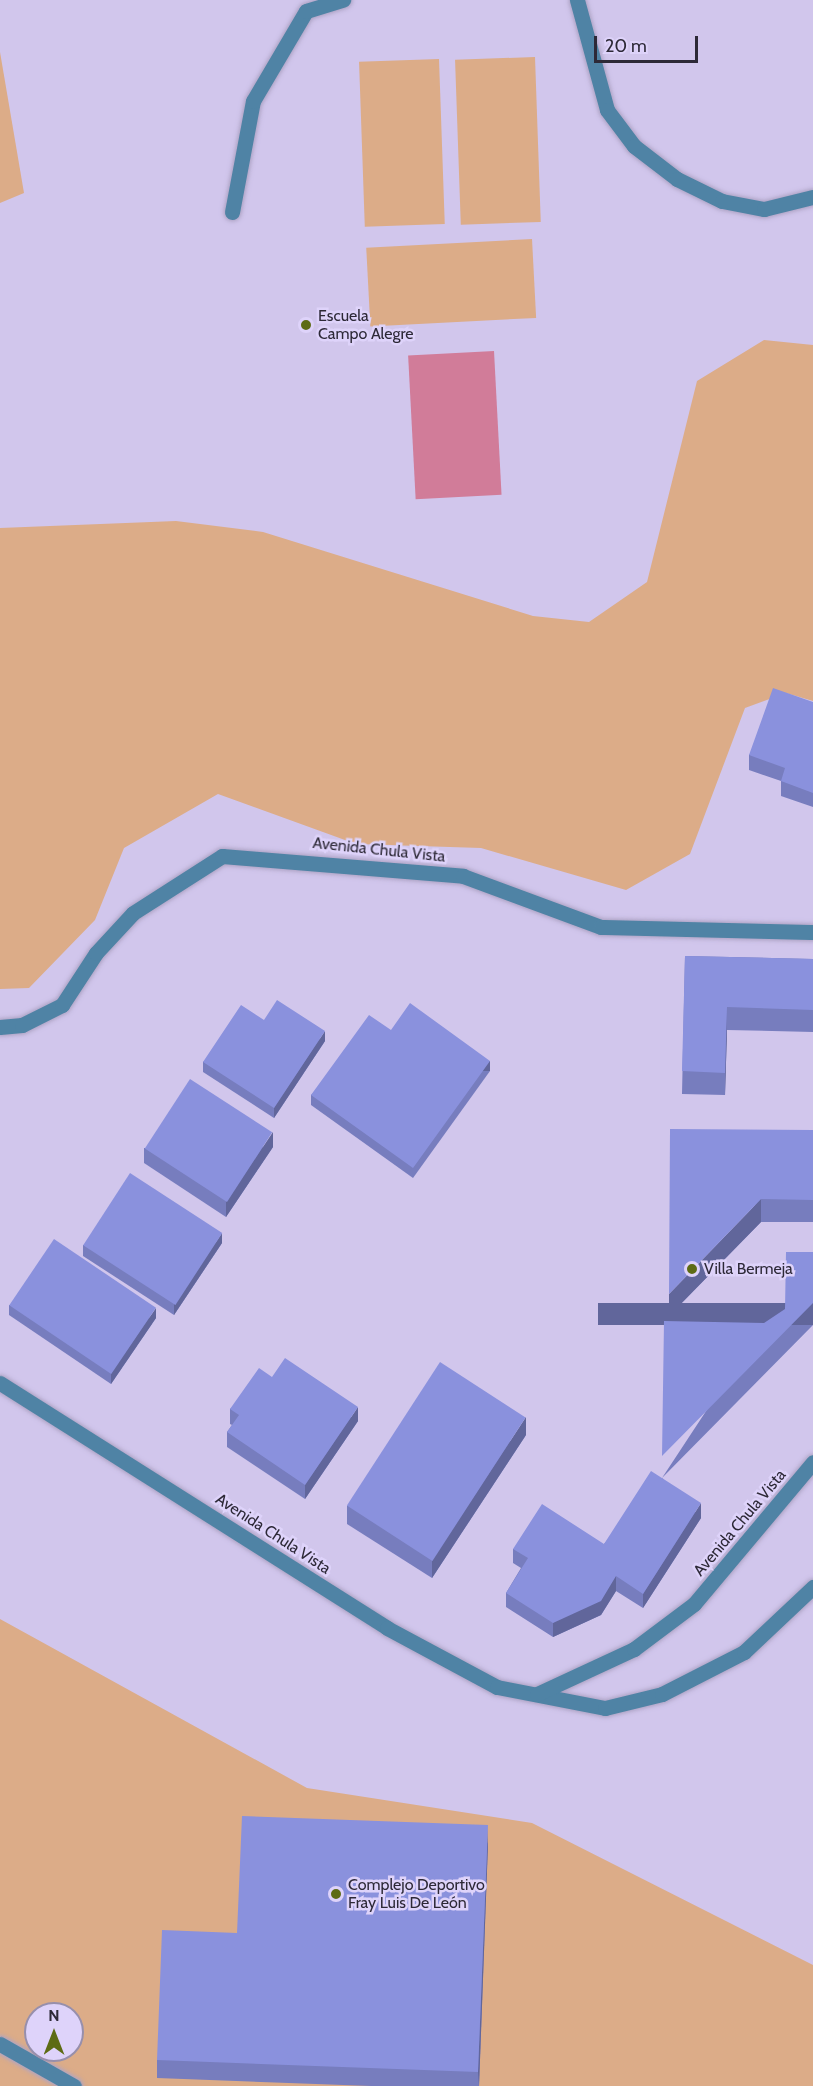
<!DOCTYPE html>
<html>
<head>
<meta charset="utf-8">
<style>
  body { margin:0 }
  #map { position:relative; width:813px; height:2086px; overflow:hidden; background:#d1c6ec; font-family:Cabin,sans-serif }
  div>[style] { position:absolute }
  .green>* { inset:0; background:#dcac88; transform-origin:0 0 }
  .water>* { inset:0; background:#d17c99; transform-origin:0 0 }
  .roads { filter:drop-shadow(0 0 2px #ada3c4) drop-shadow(0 0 2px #ada3c4) }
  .minor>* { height:15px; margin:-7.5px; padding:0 7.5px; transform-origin:7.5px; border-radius:7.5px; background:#4f83a5 }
  .wall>* { inset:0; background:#777dbe }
  .shaded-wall>* { inset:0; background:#61669b; transform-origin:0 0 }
  .building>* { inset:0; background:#8a91dd; transform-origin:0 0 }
  .dots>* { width:16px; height:16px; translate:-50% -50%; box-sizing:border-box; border:3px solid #ded3fa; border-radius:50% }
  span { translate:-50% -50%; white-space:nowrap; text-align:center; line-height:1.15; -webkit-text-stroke:5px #ded3fa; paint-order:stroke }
  .poi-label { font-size:16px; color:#2d2937 }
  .left { translate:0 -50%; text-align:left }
  .street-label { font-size:16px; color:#2d2937 }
  .north { position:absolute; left:24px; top:2002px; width:60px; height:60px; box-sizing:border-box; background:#ded3fa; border:2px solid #978fac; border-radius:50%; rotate:0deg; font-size:16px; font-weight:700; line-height:24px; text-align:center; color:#2d2937 }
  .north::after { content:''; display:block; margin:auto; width:21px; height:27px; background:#5d6b14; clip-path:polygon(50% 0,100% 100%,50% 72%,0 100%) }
  .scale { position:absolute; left:594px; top:36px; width:104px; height:27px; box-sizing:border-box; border:3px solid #2d2937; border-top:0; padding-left:8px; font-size:18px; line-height:21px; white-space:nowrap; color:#2d2937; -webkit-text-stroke:4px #ded3fa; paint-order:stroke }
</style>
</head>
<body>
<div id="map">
  <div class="green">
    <div style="clip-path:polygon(0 52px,24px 193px,0 203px)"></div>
    <div style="left:535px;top:57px;width:165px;height:80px;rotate:88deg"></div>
    <div style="left:439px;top:59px;width:165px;height:80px;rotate:88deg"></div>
    <div style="left:532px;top:239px;width:79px;height:166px;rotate:87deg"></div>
    <div style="clip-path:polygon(764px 340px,813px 345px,813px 701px,786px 693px,745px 708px,690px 854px,626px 890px,481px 848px,356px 844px,218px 794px,124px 848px,95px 920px,29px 988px,0 989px,0 528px,176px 521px,263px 532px,533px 616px,589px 622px,647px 582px,697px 381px)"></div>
    <div style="clip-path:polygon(evenodd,0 1619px,307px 1788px,532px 1823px,813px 1965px,813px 2086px,0 2086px,0 1619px,36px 2014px,72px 2014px,72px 2050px,36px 2050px,36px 2014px)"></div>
  </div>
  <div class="water">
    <div style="left:494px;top:351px;width:144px;height:86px;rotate:87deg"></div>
  </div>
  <div class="roads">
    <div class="minor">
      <div style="left:577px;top:0;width:114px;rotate:74.7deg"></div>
      <div style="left:607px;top:110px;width:45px;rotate:53.1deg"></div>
      <div style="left:634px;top:146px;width:54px;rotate:37.5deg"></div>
      <div style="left:677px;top:179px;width:50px;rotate:26.1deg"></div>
      <div style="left:722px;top:201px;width:43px;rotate:10.8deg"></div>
      <div style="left:764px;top:209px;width:50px;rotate:-13.8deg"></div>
      <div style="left:232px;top:212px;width:113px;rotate:-79.3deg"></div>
      <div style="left:253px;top:101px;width:104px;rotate:-59.5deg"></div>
      <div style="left:306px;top:11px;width:39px;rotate:-17deg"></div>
      <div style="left:0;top:1027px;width:22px;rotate:-5deg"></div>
      <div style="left:22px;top:1025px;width:45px;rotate:-26.6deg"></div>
      <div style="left:62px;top:1005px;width:62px;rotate:-56.8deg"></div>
      <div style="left:96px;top:953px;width:54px;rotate:-47.2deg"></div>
      <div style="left:133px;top:913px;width:106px;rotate:-32.6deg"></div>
      <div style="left:222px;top:856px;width:242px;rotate:4.7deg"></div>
      <div style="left:463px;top:876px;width:147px;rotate:20.3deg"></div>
      <div style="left:601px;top:927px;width:212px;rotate:1.4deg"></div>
      <div style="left:0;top:1383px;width:458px;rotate:32.3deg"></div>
      <div style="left:387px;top:1628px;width:125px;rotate:28.2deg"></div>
      <div style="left:497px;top:1687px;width:110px;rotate:11deg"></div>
      <div style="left:605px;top:1708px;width:59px;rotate:-13.8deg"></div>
      <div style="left:662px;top:1694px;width:92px;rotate:-27.1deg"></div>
      <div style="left:744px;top:1652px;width:95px;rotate:-43.3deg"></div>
      <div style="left:537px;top:1694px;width:107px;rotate:-24.9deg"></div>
      <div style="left:634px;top:1649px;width:75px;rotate:-36.9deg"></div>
      <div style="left:694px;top:1604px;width:185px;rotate:-50deg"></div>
      <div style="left:0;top:2044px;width:85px;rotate:29.6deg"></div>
    </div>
  </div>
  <div class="wall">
    <div style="clip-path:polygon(813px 702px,813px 807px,781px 796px,781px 781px,749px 770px,749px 755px)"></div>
    <div style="clip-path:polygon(685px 956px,813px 959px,813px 1032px,727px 1030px,725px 1095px,682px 1094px)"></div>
    <div style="clip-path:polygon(264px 1020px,325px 1041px,274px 1118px,203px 1072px,203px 1062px)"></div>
    <div style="clip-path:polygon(391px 1030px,490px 1071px,413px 1178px,311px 1105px,311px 1095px)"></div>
    <div style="clip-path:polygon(813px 1130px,813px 1222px,761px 1222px,669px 1316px)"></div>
    <div style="clip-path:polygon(273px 1147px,226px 1217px,144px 1163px,144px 1148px)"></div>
    <div style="clip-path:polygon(222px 1243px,174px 1315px,83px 1256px,83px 1245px)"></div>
    <div style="clip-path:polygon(813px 1252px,813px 1325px,662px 1478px,701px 1518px,643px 1608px,616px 1591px,601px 1615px,553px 1637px,506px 1607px,506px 1593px,521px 1568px,513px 1563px,513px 1549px,604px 1544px,662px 1478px,764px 1323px,785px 1309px)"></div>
    <div style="clip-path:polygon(9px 1305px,156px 1318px,111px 1384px,9px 1315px)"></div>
    <div style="clip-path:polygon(272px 1377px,358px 1421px,305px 1499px,227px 1447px,227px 1432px,232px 1425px,230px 1424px,230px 1409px)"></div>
    <div style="clip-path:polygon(526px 1435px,432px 1578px,347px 1524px,347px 1506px)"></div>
    <div style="clip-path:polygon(488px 1843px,479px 2086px,371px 2086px,157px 2078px,157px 2060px,237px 1933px)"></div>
  </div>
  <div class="shaded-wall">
    <div style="clip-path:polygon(727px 1007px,727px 1030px,725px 1095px,725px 1073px)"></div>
    <div style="clip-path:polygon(325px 1031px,325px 1041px,274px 1118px,274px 1108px)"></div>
    <div style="left:490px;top:1061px;width:10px;height:132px;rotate:90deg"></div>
    <div style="clip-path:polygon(273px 1132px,273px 1147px,226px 1217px,226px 1202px)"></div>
    <div style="clip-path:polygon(761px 1199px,761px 1222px,669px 1316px,669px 1294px)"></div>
    <div style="clip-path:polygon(222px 1233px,222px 1243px,174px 1315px,174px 1305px)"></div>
    <div style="left:813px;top:1303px;width:22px;height:215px;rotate:90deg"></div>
    <div style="clip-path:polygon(156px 1308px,156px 1318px,111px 1384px,111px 1373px)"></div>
    <div style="clip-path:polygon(358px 1407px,358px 1421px,305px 1499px,305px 1485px)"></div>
    <div style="clip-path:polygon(526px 1417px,526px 1435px,432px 1578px,432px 1560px)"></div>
    <div style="clip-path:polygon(701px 1503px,701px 1518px,643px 1608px,643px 1594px)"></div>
    <div style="clip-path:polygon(616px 1576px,616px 1591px,601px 1615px,553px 1637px,553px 1623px)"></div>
    <div style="clip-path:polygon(488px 1825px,488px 1843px,479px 2086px,478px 2072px)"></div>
  </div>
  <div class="building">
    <div style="clip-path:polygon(773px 688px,813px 702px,813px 793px,781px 781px,785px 768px,749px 755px)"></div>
    <div style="clip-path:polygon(685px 956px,813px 959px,813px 1010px,727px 1007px,725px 1073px,682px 1071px)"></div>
    <div style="clip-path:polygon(277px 1000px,325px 1031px,274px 1108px,203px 1062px,241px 1005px,264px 1020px)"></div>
    <div style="clip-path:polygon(410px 1003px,490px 1061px,413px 1168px,311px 1095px,369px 1015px,391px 1030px)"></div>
    <div style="left:190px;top:1079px;width:98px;height:83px;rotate:33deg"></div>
    <div style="clip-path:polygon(670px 1129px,813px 1130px,813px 1200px,761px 1199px,669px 1294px)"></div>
    <div style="left:130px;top:1173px;width:110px;height:86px;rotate:33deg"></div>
    <div style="left:54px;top:1239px;width:123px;height:80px;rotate:34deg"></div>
    <div style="clip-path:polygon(786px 1252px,813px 1252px,813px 1303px,662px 1456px,664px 1321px,764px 1323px,785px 1309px)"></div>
    <div style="clip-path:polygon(285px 1358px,358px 1407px,305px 1485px,227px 1432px,239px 1415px,230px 1409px,259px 1368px,272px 1377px)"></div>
    <div style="left:440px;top:1362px;width:102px;height:171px;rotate:33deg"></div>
    <div style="clip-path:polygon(651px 1471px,701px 1503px,643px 1594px,616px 1576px,601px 1601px,553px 1623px,506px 1593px,528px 1558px,513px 1549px,542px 1504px,604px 1544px)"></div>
    <div style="clip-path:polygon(242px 1816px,488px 1825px,478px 2072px,157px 2060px,162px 1930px,237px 1933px)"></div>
  </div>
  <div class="dots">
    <div style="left:306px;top:325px;background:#5d6b14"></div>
    <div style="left:692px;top:1269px;background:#5d6b14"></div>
    <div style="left:336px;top:1894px;background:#5d6b14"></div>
  </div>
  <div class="poi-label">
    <span class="left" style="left:318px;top:325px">Escuela<br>Campo Alegre</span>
    <span class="left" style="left:704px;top:1269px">Villa Bermeja</span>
    <span class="left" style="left:348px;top:1894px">Complejo Deportivo<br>Fray Luis De León</span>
  </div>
  <div class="street-label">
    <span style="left:379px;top:850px;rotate:6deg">Avenida Chula Vista</span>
    <span style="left:740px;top:1523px;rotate:-50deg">Avenida Chula Vista</span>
    <span style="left:273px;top:1534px;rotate:33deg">Avenida Chula Vista</span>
  </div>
  <div class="north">N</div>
  <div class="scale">20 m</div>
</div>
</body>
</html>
